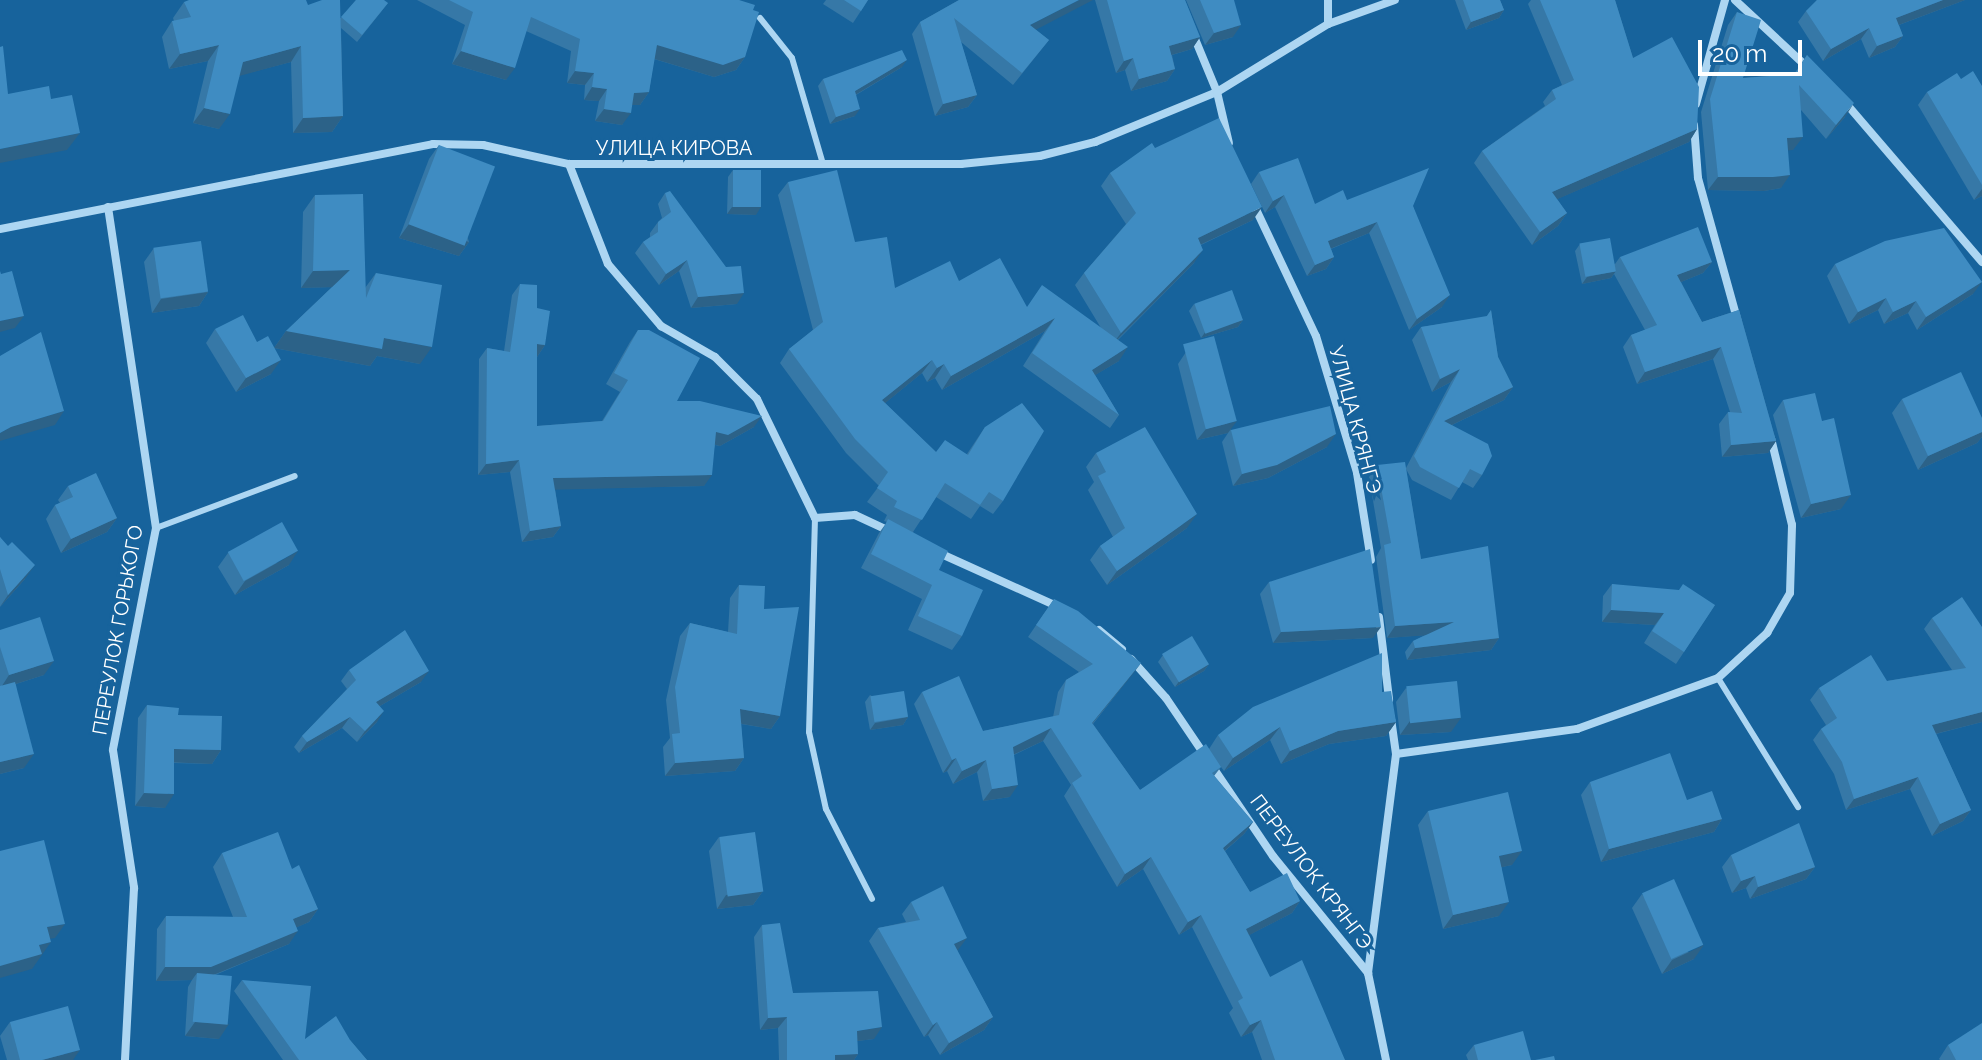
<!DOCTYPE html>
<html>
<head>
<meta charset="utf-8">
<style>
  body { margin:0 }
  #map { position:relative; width:1982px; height:1060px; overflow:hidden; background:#17639c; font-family:Raleway,sans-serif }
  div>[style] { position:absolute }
  .service>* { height:6px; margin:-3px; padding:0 3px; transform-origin:3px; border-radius:3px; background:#add6f2 }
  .minor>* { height:8px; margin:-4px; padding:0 4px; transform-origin:4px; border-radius:4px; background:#add6f2 }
  .wall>* { inset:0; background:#3678a7 }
  .shaded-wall>* { inset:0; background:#2c6288 }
  .building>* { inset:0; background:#3f8cc2; transform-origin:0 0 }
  span { translate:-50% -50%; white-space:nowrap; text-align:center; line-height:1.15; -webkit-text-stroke:6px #17639c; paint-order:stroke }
  .street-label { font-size:20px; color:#fff }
  .scale { position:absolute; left:1698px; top:40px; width:104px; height:36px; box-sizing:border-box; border:4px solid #fff; border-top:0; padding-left:10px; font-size:24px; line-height:28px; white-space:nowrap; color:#fff; -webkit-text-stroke:6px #17639c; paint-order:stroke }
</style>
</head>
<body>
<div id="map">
  <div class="service">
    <div style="left:760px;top:18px;width:51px;rotate:51.3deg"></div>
    <div style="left:792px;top:58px;width:110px;rotate:73.7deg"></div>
    <div style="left:815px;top:518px;width:214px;rotate:91.6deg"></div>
    <div style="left:809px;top:732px;width:79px;rotate:77.6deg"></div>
    <div style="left:826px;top:809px;width:101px;rotate:62.9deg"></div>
    <div style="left:156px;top:528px;width:148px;rotate:-20.5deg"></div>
    <div style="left:1718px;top:678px;width:152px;rotate:58.2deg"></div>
  </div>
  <div class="minor">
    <div style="left:1328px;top:0;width:24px;rotate:90deg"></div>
    <div style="left:1735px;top:0;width:98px;rotate:42.9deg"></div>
    <div style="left:1193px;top:34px;width:63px;rotate:67.5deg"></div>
    <div style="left:1217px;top:92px;width:52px;rotate:76.8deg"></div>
    <div style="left:1844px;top:101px;width:212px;rotate:49.4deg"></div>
    <div style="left:1696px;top:104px;width:108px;rotate:-74.4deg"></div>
    <div style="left:1694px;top:125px;width:53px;rotate:85.7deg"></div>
    <div style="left:1698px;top:178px;width:149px;rotate:74.5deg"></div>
    <div style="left:569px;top:164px;width:107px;rotate:68.7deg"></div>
    <div style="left:608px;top:264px;width:82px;rotate:49.5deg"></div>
    <div style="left:661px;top:326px;width:62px;rotate:29.9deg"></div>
    <div style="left:715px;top:357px;width:59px;rotate:45deg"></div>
    <div style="left:757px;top:399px;width:132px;rotate:64deg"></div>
    <div style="left:815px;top:518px;width:40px;rotate:-4.3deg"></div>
    <div style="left:855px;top:515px;width:40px;rotate:25deg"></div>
    <div style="left:1253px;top:203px;width:147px;rotate:64.7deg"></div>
    <div style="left:1316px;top:336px;width:143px;rotate:73.3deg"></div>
    <div style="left:1357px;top:473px;width:88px;rotate:80.9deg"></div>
    <div style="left:108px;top:207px;width:325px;rotate:81.5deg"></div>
    <div style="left:156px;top:528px;width:226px;rotate:101deg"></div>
    <div style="left:113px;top:750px;width:140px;rotate:81.3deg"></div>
    <div style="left:134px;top:888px;width:172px;rotate:93deg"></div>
    <div style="left:0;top:229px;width:441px;rotate:-11.1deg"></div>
    <div style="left:433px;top:144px;width:50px;rotate:1.1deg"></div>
    <div style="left:483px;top:145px;width:88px;rotate:12.5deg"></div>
    <div style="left:569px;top:164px;width:392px"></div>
    <div style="left:961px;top:164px;width:79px;rotate:-5.8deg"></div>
    <div style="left:1040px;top:156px;width:57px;rotate:-14.3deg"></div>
    <div style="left:1095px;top:142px;width:132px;rotate:-22.3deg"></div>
    <div style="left:1217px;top:92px;width:130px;rotate:-31.5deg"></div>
    <div style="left:1328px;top:24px;width:71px;rotate:-19.7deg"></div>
    <div style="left:937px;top:552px;width:134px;rotate:24.3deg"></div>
    <div style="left:1379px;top:617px;width:83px;rotate:83deg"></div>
    <div style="left:1099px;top:630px;width:30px;rotate:40deg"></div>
    <div style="left:1131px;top:659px;width:52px;rotate:48.1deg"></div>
    <div style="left:1166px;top:698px;width:191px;rotate:55.9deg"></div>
    <div style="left:1273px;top:856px;width:151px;rotate:50.9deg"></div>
    <div style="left:1396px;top:754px;width:183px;rotate:-7.9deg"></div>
    <div style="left:1577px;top:729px;width:150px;rotate:-19.9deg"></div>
    <div style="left:1718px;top:678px;width:67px;rotate:-42.6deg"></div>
    <div style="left:1767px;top:633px;width:46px;rotate:-60.1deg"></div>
    <div style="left:1790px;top:593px;width:68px;rotate:-88.3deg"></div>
    <div style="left:1792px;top:525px;width:89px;rotate:-103.6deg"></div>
    <div style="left:1386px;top:1060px;width:89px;rotate:-101.7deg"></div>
    <div style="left:1368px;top:973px;width:221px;rotate:-82.7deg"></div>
    <div style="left:1396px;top:754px;width:37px;rotate:-98deg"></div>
  </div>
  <div class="wall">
    <div style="clip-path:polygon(356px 0,388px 3px,357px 42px,341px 28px,343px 116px,332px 132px,293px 133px,291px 62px,240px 75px,219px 129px,193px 123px,208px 61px,169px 69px,162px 37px,172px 21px,174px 21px,173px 18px,184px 2px,308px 5px,341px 18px)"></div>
    <div style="clip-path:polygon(417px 0,739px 0,753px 10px,745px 57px,736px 70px,714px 77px,654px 59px,649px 92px,640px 105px,632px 105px,622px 125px,595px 121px,599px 101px,584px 100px,585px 85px,567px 83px,571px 51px,526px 31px,506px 80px,452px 64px,465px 25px)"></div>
    <div style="clip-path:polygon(826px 0,868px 0,853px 23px,823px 4px)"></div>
    <div style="clip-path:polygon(959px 0,1036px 30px,1049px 40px,1013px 85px,961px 42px,977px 95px,968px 107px,935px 116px,912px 34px,920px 22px)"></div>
    <div style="clip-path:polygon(1095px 0,1185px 0,1200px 37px,1192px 49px,1172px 55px,1175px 69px,1167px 81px,1131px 91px,1125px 70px,1116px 73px)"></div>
    <div style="clip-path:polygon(1186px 0,1234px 0,1233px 37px,1205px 45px)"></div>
    <div style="clip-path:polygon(1455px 0,1500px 0,1504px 10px,1499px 18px,1466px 30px)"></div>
    <div style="clip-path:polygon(1531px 0,1615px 0,1633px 58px,1697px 129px,1689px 142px,1557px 199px,1567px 213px,1558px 226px,1532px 245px,1474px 163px,1482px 151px,1545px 106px,1543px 102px,1552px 90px,1562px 85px,1528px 4px)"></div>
    <div style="clip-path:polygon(1817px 0,1965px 0,1899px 25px,1903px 36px,1895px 47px,1869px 58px,1861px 39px,1823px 61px,1798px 22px,1806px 11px)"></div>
    <div style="clip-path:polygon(1737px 12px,1743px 78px,1794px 74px,1807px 55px,1845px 117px,1826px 139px,1801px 110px,1793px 150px,1788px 150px,1781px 188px,1764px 191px,1708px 190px,1701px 112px,1728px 25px)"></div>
    <div style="clip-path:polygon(902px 67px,856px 95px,855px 116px,830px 124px,818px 86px,823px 79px)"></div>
    <div style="clip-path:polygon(1982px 86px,1982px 196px,1974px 200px,1918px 105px,1927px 92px)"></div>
    <div style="clip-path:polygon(439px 145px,469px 242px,459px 256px,399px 238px,429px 159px)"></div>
    <div style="clip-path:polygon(1155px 148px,1253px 220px,1201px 245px,1194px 263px,1118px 340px,1119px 361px,1095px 375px,1119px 415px,1110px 428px,1023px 366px,1045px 331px,942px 390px,935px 378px,927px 382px,922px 373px,885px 403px,936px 452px,967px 454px,985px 427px,1003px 501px,993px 514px,980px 506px,971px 519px,936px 497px,913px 532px,939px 570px,962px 636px,952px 650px,908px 630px,922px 599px,861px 568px,879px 533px,887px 522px,884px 521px,887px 515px,867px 502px,879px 486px,846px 453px,780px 363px,789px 349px,813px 330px,778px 195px,788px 182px,855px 242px,895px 288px,959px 281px,1027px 307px,1101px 328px,1075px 285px,1084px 273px,1126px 224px,1101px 186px,1110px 173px)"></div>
    <div style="clip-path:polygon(733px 170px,756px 215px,727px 214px,728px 177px)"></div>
    <div style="clip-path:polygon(1259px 172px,1315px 204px,1347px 200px,1413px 206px,1442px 307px,1409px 330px,1369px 233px,1331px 249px,1334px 257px,1326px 269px,1307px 276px,1275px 207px,1265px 213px,1251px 184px)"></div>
    <div style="clip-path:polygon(665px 193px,737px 304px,691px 308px,679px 271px,659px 285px,635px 253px,643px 242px,650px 237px,650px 233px,658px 222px,662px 218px,658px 204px)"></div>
    <div style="clip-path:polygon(315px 195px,365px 288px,376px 273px,420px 364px,377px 356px,370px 366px,274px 348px,286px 331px,332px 287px,301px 288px,303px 212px)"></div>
    <div style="clip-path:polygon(1580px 244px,1615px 264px,1620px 257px,1712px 262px,1703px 273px,1681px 282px,1702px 322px,1739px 310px,1776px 441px,1768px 453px,1722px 457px,1719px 424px,1728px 412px,1730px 412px,1713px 359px,1637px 384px,1623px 347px,1631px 335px,1645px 330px,1614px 274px,1611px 278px,1582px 284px,1575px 251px)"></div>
    <div style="clip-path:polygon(154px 248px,208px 292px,199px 306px,152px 313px,144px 262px)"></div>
    <div style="clip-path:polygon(1835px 264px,1973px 294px,1917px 330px,1908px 313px,1884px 324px,1878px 310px,1849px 324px,1827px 276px)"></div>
    <div style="clip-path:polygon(520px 284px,537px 308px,545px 345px,537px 357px,537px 426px,602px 421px,620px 392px,606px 384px,630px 342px,638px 330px,677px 401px,754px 427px,720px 446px,715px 445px,704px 486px,555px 489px,561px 526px,553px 537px,522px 542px,510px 472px,478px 475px,479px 359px,487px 348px,504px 351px,512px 295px)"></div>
    <div style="clip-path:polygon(1194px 304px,1243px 320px,1238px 327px,1201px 338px,1189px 311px)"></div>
    <div style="clip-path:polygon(1491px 310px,1498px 357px,1513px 387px,1504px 400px,1452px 425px,1482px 475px,1473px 488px,1462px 482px,1451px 500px,1412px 480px,1406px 469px,1421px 559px,1499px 638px,1491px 650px,1407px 660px,1405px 652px,1413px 641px,1425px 635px,1387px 638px,1376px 557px,1381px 548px,1369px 477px,1377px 465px,1406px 468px,1451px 382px,1432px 392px,1412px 340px,1421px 327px,1486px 317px)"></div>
    <div style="clip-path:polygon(215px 329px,271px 374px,236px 392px,206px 343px)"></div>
    <div style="clip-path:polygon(1186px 352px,1231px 430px,1327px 447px,1268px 478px,1233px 486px,1222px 442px,1228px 433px,1197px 440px,1178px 364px)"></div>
    <div style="clip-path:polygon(1902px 399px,1982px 418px,1982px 437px,1977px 443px,1918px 470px,1892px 413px)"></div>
    <div style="clip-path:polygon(1783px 400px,1822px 421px,1841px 509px,1801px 518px,1773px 415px)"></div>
    <div style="clip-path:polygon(1096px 453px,1187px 528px,1107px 585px,1090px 560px,1100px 546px,1113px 537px,1088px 490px,1094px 482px,1086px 467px)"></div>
    <div style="clip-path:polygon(68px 486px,117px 518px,107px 532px,61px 553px,46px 519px,55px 505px,60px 503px,58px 500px)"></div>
    <div style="clip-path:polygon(0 537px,25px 579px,0 607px)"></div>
    <div style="clip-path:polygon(228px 553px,289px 565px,235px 595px,218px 567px)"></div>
    <div style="clip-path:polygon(1269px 582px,1373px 638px,1273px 643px,1260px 594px)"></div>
    <div style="clip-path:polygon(1612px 584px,1715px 605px,1676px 664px,1644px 643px,1655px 625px,1602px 622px,1603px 596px)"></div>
    <div style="clip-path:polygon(739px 585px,764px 609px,780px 716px,771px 729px,741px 724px,744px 758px,735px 771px,665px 776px,663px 747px,670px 738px,666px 700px,680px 636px,690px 623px,728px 632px,730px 598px)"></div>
    <div style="clip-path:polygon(1054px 599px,1141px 663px,1093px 724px,1140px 790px,1209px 749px,1218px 735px,1382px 692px,1396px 722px,1386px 736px,1329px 744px,1281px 764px,1270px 740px,1224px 771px,1221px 767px,1214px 776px,1253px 822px,1244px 834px,1225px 851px,1250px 892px,1300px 901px,1292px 913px,1249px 935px,1270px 977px,1345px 1060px,1262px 1060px,1252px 1032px,1241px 1037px,1229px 1013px,1233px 1008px,1192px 927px,1179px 935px,1143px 869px,1117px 887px,1064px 796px,1071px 785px,1043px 741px,1014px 755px,1010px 797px,983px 801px,977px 772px,953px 784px,947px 771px,943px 773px,914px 704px,922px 692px,983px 731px,1053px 717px,1058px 692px,1066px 680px,1079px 672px,1028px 637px)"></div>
    <div style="clip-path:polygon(1932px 618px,1982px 627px,1982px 722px,1936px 734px,1971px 810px,1963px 821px,1932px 836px,1910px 789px,1846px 810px,1834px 774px,1813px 740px,1821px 729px,1826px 725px,1810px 700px,1819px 688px,1887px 681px,1952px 670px,1924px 629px)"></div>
    <div style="clip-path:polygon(0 630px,44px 675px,16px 684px,24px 768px,0 774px)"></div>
    <div style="clip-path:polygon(1163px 655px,1209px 664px,1204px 671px,1175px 687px,1158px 662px)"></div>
    <div style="clip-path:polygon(349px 670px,421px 682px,380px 706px,377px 722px,357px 742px,342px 728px,299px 753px,294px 747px,302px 736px,347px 689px,341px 681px)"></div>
    <div style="clip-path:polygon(1406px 688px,1451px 732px,1400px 735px,1396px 702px)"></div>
    <div style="clip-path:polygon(870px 695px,908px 717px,903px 725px,870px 730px,865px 702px)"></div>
    <div style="clip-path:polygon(147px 705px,178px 715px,221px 750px,212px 764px,174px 763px,165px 808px,135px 806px,138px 718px)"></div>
    <div style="clip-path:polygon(1590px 782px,1687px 800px,1722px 819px,1714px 832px,1601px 862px,1581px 795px)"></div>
    <div style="clip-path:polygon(1428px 811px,1512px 865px,1502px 867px,1499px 916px,1443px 929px,1418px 825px)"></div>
    <div style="clip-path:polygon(719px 837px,763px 891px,753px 905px,717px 909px,709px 851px)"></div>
    <div style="clip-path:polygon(222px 853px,292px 869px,318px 909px,309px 922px,297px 927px,289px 944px,215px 975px,219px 1039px,185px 1036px,188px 987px,192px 980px,156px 981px,157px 929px,166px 916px,233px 917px,213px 867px)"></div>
    <div style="clip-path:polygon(1731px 855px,1815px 867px,1806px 879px,1750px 899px,1746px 888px,1732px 893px,1722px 867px)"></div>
    <div style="clip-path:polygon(1642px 894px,1694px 959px,1662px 974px,1632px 908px)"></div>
    <div style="clip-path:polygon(911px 902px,958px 950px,957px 951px,993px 1017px,984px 1030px,940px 1055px,928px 1035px,924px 1037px,869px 941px,878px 928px,906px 922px,902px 914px)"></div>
    <div style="clip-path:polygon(762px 925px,793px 993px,874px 1039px,857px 1041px,858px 1054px,854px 1060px,779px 1060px,778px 1028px,760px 1030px,754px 937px)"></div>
    <div style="clip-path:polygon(242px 980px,305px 1039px,350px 1040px,367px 1060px,283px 1060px,234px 991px)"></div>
    <div style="clip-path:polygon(10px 1022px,73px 1060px,7px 1060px,0 1036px)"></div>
    <div style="clip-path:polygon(1474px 1045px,1531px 1060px,1468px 1060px,1466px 1055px)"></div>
    <div style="clip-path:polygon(1948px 1045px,1982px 1060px,1940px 1060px,1939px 1059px)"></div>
  </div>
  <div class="shaded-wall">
    <div style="clip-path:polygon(1079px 0,1093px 0,1022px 37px,1030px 25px)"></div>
    <div style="clip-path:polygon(1943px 0,1965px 0,1888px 29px,1896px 18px)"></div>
    <div style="clip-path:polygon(1504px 10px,1499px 18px,1466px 30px,1471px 22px)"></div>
    <div style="clip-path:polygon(1241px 25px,1233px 37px,1205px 45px,1214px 33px)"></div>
    <div style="clip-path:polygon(1869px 28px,1861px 39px,1823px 61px,1831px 49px)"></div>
    <div style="clip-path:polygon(1903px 36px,1895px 47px,1869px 58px,1877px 46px)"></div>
    <div style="clip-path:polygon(1200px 37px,1192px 49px,1161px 58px,1169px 46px)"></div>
    <div style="clip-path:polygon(219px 45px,208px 61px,169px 69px,180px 54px)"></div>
    <div style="clip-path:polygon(657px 45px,745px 57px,736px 70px,714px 77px,648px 57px)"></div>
    <div style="clip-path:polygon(301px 46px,291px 62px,232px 78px,243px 62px)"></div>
    <div style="clip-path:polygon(461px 51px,515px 68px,506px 80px,452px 64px)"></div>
    <div style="clip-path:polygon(1133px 58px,1125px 70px,1116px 73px,1124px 61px)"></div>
    <div style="clip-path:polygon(907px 60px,902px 67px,850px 98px,855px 91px)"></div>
    <div style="clip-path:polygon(1175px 69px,1167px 81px,1131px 91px,1139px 79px)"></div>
    <div style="clip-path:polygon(575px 71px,594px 73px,585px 85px,567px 83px)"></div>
    <div style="clip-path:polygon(592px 87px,607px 89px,599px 101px,584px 100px)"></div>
    <div style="clip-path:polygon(649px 92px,640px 105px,625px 105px,634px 93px)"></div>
    <div style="clip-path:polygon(977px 95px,968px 107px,935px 116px,943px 104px)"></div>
    <div style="clip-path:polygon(1854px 103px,1845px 117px,1826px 139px,1836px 125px)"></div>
    <div style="clip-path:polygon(204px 108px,230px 114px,219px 129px,193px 123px)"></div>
    <div style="clip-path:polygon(604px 109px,631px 113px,622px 125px,595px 121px)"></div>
    <div style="clip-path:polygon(860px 109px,855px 116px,830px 124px,836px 117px)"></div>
    <div style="clip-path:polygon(343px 116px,332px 132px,293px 133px,303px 118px)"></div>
    <div style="clip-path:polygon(1697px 129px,1689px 142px,1544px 205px,1552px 192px)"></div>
    <div style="clip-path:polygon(80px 133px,67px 150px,0 163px,0 149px)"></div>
    <div style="clip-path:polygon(1803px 137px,1793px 150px,1778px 151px,1787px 138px)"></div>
    <div style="clip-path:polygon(1790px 175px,1781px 188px,1764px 191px,1708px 190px,1718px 177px)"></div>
    <div style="clip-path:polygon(1982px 189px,1982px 196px,1974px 200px)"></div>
    <div style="clip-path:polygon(1284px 195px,1275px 207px,1265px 213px,1273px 201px)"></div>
    <div style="clip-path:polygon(732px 207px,761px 207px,756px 215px,727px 214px)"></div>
    <div style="clip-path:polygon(1262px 207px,1253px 220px,1189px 250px,1198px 238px)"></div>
    <div style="clip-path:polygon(1567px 213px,1558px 226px,1532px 245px,1540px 232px)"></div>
    <div style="clip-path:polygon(1377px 222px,1369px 233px,1320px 253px,1328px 241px)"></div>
    <div style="clip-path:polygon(409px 224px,469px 242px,459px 256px,399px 238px)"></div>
    <div style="clip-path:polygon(1203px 250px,1194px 263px,1112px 345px,1121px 333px)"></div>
    <div style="clip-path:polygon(1334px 257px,1326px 269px,1307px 276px,1315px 265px)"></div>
    <div style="clip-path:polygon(687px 260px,679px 271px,659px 285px,666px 274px)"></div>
    <div style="clip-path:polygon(1712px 262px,1703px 273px,1669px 287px,1677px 275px)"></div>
    <div style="clip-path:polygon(350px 270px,338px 287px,301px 288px,313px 271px)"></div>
    <div style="clip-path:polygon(1616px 271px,1611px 278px,1582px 284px,1587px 277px)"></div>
    <div style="clip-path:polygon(1982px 282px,1973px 294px,1917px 330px,1926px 317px)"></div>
    <div style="clip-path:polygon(208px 292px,199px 306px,152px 313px,161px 299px)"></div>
    <div style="clip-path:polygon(744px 293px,737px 304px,691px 308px,698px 297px)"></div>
    <div style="clip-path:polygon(1450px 295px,1442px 307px,1409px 330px,1417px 319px)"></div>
    <div style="clip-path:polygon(1886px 298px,1878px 310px,1849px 324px,1858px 312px)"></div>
    <div style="clip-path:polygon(1916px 301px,1908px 313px,1884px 324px,1893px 312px)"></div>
    <div style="clip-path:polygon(24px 316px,15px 328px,0 332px,0 321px)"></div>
    <div style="clip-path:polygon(1055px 318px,1045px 331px,942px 390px,951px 376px)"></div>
    <div style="clip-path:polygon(1243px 320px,1238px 327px,1201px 338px,1206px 331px)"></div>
    <div style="clip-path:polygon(286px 331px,384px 338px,432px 347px,420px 364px,377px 356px,370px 366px,274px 348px)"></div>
    <div style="clip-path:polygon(537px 344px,545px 345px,537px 357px)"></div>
    <div style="clip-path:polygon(1128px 347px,1119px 361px,1082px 383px,1092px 370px)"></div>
    <div style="clip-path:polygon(1721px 347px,1713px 359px,1637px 384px,1645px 372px)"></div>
    <div style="clip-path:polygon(281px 360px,271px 374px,236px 392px,246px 378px)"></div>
    <div style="clip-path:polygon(932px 360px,922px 373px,873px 413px,882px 400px)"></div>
    <div style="clip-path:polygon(944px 364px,935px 378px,927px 382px,937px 368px)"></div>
    <div style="clip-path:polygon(1460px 369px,1451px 382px,1432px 392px,1440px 379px)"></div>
    <div style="clip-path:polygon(1513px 387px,1504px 400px,1435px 433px,1444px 421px)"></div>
    <div style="clip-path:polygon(64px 411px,55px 425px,0 441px,0 433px,11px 427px)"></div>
    <div style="clip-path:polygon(762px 416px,754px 427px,720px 446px,708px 443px,716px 432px)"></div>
    <div style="clip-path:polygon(1237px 421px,1228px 433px,1197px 440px,1206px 429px)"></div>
    <div style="clip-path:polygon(1982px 432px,1982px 437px,1977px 443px,1918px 470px,1928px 456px)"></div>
    <div style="clip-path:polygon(1336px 434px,1327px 447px,1268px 478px,1233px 486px,1242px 474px)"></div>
    <div style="clip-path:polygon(1776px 441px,1768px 453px,1722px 457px,1731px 445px)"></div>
    <div style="clip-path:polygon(519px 460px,510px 472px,478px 475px,486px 464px)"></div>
    <div style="clip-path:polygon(712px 475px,704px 486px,545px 490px,553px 478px)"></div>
    <div style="clip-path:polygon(1851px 495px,1841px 509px,1801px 518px,1811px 504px)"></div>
    <div style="clip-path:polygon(1197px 514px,1187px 528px,1107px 585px,1117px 571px)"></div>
    <div style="clip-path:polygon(117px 518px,107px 532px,61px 553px,71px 539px)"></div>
    <div style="clip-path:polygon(561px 526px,553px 537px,522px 542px,530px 531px)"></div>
    <div style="clip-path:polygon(298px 551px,289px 565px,235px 595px,245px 581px)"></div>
    <div style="clip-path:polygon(35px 565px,25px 579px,0 607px,8px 595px)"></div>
    <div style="clip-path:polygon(1611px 610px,1664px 613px,1655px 625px,1602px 622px)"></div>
    <div style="clip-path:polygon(1454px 622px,1446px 634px,1387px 638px,1395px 626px)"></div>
    <div style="clip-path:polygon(1381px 627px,1373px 638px,1273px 643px,1281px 632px)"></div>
    <div style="clip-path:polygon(1499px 638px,1491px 650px,1407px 660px,1415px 648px)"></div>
    <div style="clip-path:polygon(54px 661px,44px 675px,0 689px,9px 675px)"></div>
    <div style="clip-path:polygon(1141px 663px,1132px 675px,1083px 735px,1092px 723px)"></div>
    <div style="clip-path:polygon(1209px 664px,1204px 671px,1175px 687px,1180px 680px)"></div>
    <div style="clip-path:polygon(429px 671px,421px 682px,368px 713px,376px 702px)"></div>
    <div style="clip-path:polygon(740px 709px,780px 716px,771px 729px,731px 722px)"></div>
    <div style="clip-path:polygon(384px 711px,377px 722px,357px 742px,365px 731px)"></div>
    <div style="clip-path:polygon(1982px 712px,1982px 722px,1923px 737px,1932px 725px)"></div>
    <div style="clip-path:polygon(350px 717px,342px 728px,299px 753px,307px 742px)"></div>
    <div style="clip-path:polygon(908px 717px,903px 725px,870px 730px,875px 723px)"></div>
    <div style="clip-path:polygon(1461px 718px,1451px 732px,1400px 735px,1410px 721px)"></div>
    <div style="clip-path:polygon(1396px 722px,1386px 736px,1329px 744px,1281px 764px,1290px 751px,1338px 731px)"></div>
    <div style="clip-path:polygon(1280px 727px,1270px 740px,1224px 771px,1233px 758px)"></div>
    <div style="clip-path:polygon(1051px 728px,1043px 741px,1004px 759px,1013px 747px)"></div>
    <div style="clip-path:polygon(174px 749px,221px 750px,212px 764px,165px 762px)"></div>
    <div style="clip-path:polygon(34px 754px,24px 768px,0 774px,0 762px)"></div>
    <div style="clip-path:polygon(744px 758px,735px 771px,665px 776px,675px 763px)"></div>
    <div style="clip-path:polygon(956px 758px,947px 771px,943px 773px,952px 760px)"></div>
    <div style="clip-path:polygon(986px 760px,977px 772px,953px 784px,962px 771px)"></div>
    <div style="clip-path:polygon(1918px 777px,1910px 789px,1846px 810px,1854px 799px)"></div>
    <div style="clip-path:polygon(1018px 785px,1010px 797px,983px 801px,992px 789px)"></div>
    <div style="clip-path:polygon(144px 793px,174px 794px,165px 808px,135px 806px)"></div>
    <div style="clip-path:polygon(1971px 810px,1963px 821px,1932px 836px,1940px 824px)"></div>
    <div style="clip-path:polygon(1722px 819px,1714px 832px,1601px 862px,1609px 849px)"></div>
    <div style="clip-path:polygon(1253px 822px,1244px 834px,1214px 860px,1223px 848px)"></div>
    <div style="clip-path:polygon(1522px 851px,1512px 865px,1489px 870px,1499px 856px)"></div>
    <div style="clip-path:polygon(1151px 857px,1143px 869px,1117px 887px,1125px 874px)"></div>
    <div style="clip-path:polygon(1815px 867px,1806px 879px,1750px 899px,1758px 887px)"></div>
    <div style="clip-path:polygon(1755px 876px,1746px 888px,1732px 893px,1741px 881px)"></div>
    <div style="clip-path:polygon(763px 891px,753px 905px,717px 909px,726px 895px)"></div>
    <div style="clip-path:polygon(1300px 901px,1292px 913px,1238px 941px,1246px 929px)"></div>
    <div style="clip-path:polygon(1509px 902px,1499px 916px,1443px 929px,1453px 915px)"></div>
    <div style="clip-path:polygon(318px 909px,309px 922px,284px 933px,293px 919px)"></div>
    <div style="clip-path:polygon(1201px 915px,1192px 927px,1179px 935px,1188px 922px)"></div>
    <div style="clip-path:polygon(65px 924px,55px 938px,36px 941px,47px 927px)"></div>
    <div style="clip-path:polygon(298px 931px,289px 944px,201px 980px,197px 973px,192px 980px,156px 981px,165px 967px)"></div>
    <div style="clip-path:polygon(967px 938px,958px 950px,945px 957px,954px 944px)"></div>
    <div style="clip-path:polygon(51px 942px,32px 969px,0 978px,0 966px,39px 945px)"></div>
    <div style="clip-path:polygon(1704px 945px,1694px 959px,1662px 974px,1672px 960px)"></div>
    <div style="clip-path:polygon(787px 1017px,778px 1028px,760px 1030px,768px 1018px)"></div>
    <div style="clip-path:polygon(993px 1017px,984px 1030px,940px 1055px,949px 1043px)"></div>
    <div style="clip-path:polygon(1261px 1020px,1252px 1032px,1241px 1037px,1250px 1025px)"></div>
    <div style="clip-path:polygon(195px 1022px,229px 1024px,219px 1039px,185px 1036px)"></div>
    <div style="clip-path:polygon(937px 1022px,928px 1035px,924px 1037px,933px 1025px)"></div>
    <div style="clip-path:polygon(882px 1027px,874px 1039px,849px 1042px,857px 1031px)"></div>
    <div style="clip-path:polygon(80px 1050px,73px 1060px,42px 1060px)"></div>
    <div style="clip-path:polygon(858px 1054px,854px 1060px,831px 1060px,835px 1055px)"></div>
  </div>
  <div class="building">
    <div style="clip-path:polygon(189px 0,306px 0,308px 5px,322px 0,340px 0,343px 116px,303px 118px,301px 46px,243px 62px,230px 114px,204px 108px,219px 45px,180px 54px,172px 21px,191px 17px,184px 2px)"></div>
    <div style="clip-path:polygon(356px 0,384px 0,388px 3px,362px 35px,341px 17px)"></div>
    <div style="clip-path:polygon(449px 0,739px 0,755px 5px,753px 10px,759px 12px,745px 57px,723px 65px,657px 45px,649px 92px,634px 93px,631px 113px,604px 109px,607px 89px,592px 87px,594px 73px,575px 71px,580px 39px,531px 17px,515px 68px,461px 51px,473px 12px)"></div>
    <div style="clip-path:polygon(844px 0,868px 0,861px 11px)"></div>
    <div style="clip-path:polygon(959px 0,1079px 0,1030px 25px,1049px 40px,1022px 73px,954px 18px,977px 95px,943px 104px,920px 22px)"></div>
    <div style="clip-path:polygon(1107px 0,1185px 0,1200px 37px,1169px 46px,1175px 69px,1139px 79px,1133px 58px,1124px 61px)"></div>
    <div style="clip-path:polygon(1200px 0,1234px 0,1241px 25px,1214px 33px)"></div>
    <div style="clip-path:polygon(1463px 0,1500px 0,1504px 10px,1471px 22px)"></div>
    <div style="clip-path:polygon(1540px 0,1615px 0,1633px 58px,1672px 37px,1699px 87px,1697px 129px,1552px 192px,1567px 213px,1540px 232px,1482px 151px,1556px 99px,1552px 90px,1574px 80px)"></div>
    <div style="clip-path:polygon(1817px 0,1943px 0,1896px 18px,1903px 36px,1877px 46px,1869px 28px,1831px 49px,1806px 11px)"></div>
    <div style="clip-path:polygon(1737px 12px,1761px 20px,1743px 78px,1795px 74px,1807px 55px,1854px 103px,1836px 125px,1799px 85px,1803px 137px,1787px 138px,1790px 175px,1773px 177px,1718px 177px,1710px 99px)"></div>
    <div style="clip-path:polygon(3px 46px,8px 94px,49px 86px,51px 99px,72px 95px,80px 133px,0 149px,0 47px)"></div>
    <div style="clip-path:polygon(902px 50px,907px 60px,855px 91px,860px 109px,836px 117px,823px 79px)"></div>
    <div style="clip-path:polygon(1973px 71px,1982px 86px,1982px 185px,1927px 92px,1957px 73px,1961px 79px)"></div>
    <div style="clip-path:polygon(1219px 118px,1262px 207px,1198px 238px,1203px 250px,1121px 333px,1084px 273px,1136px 213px,1110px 173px,1152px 143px,1155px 148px)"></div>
    <div style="left:439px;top:145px;width:60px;height:85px;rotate:21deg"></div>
    <div style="clip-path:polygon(1298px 158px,1315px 204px,1343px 190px,1347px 200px,1429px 168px,1413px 206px,1450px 295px,1417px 319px,1377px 222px,1328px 241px,1334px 257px,1315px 265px,1284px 195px,1273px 201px,1259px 172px)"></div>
    <div style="left:733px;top:170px;width:28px;height:37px"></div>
    <div style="clip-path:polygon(837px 170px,855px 242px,887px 237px,895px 288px,950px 261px,959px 281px,1000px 258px,1027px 307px,1042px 285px,1128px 347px,1092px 370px,1119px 415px,1032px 353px,1055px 318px,951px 376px,944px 364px,937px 368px,932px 360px,882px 400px,936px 452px,945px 440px,968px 455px,985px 427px,1022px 403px,1044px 431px,1003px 501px,989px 492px,980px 505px,945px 483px,922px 520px,894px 507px,897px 501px,877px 488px,888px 472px,855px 439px,789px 349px,823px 322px,788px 182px)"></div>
    <div style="clip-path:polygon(670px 191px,726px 267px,741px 266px,744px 293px,698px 297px,687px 260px,666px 274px,643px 242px,658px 232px,658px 222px,671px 212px,665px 193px)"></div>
    <div style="clip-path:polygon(363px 194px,366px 298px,376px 273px,442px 285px,432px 347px,384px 338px,382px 349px,286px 331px,350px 270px,313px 271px,315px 195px)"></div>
    <div style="clip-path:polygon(1698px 227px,1712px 262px,1677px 275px,1702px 322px,1739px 310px,1776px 441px,1731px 445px,1728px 412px,1742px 413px,1721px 347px,1645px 372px,1631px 335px,1657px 325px,1620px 257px)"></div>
    <div style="clip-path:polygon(1944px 228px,1982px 282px,1926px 317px,1916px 301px,1893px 312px,1886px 298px,1858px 312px,1835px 264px,1885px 241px)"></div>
    <div style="left:1610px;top:238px;width:34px;height:31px;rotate:80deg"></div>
    <div style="left:201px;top:241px;width:51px;height:48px;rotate:82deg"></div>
    <div style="clip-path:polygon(0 271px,1px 274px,12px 271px,24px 316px,0 321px)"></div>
    <div style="clip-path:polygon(520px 284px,537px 285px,537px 308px,550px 311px,545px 345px,537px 344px,537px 426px,603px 421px,628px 380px,614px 373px,638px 330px,649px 330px,700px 358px,677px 401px,700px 401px,762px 416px,728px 435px,716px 432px,712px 475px,553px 478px,561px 526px,530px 531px,519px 460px,486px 464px,487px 348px,510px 352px)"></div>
    <div style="left:1232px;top:290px;width:32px;height:40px;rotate:70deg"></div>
    <div style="clip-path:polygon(1491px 310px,1498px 357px,1513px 387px,1444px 421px,1488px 444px,1492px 456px,1482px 475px,1470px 469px,1459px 488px,1420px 467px,1414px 456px,1460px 369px,1440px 379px,1421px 327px,1487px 316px)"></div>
    <div style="clip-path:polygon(243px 315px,257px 342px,268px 336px,281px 360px,246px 378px,215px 329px)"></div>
    <div style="clip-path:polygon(41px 332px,64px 411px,11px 427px,0 433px,0 356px)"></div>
    <div style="left:1214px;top:336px;width:88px;height:32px;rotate:75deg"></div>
    <div style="clip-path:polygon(1961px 372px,1982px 418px,1982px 432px,1928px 456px,1902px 399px)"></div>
    <div style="clip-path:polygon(1815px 393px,1822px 421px,1834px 418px,1851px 495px,1811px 504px,1783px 400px)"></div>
    <div style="clip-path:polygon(1330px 406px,1336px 434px,1277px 465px,1242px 474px,1231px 430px)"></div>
    <div style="clip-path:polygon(1145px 427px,1197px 514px,1117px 571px,1100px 546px,1125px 528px,1098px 476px,1106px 472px,1096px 453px)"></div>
    <div style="clip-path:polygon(1405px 462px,1421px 559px,1488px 546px,1499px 638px,1415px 648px,1413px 641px,1454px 622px,1395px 626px,1384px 545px,1391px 543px,1377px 465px)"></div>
    <div style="clip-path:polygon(96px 473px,117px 518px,71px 539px,55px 505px,73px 497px,68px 486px)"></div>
    <div style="clip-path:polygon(888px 519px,948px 551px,939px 570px,983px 590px,962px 636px,918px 616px,932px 585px,871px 554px)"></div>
    <div style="left:282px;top:522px;width:33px;height:62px;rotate:61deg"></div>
    <div style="clip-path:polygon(0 537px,8px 546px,12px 542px,35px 565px,8px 595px,0 569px)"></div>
    <div style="clip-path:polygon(1370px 549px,1381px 627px,1281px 632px,1269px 582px)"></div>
    <div style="clip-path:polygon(1612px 584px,1679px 590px,1683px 584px,1715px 605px,1684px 652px,1652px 631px,1664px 613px,1611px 610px)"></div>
    <div style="clip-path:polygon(739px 585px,765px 586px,764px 609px,799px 607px,780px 716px,740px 709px,744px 758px,675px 763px,672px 734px,680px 733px,675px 687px,690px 623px,737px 634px)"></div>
    <div style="clip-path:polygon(1962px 597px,1982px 627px,1982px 712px,1932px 725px,1971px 810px,1940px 824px,1918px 777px,1854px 799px,1842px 762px,1821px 729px,1837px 718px,1819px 688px,1871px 655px,1887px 681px,1966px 668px,1932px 618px)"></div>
    <div style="clip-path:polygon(1054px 599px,1078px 611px,1141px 663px,1092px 723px,1140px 790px,1206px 744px,1221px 767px,1212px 773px,1253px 822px,1223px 848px,1250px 892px,1287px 873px,1300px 901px,1246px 929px,1270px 977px,1302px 960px,1345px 1060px,1275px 1060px,1261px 1020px,1250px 1025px,1238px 1001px,1243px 998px,1201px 915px,1188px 922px,1151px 857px,1125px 874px,1072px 783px,1082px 776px,1051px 728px,1013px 747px,1018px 785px,992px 789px,986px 760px,962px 771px,956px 758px,952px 760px,922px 692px,959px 676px,983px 731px,1059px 715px,1066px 680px,1093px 664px,1036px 625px)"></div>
    <div style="clip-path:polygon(40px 617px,54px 661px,9px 675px,0 647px,0 630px)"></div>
    <div style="clip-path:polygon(405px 630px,429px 671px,376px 702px,384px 711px,365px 731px,350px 717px,307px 742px,302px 736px,356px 680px,349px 670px)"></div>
    <div style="left:1192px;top:636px;width:33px;height:35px;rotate:59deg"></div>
    <div style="clip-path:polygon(1382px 653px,1382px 692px,1391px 691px,1396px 722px,1338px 731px,1290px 751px,1280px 727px,1233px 758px,1218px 735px,1253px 707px)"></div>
    <div style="left:1457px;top:681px;width:37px;height:51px;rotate:84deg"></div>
    <div style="clip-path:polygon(15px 682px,34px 754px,0 762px,0 686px)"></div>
    <div style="left:904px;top:691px;width:26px;height:34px;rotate:81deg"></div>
    <div style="clip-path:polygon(147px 705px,179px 708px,178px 715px,222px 716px,221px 750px,174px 749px,174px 794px,144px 793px)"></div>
    <div style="clip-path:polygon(1670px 753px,1687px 800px,1712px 791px,1722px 819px,1609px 849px,1590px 782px)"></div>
    <div style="clip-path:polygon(1508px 792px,1522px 851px,1499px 856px,1509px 902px,1453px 915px,1428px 811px)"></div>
    <div style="clip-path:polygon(1799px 823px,1815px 867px,1758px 887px,1755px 876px,1741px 881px,1731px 855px)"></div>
    <div style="clip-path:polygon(278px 832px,292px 869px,299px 865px,318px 909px,293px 919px,298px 931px,211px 967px,165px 967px,166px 916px,247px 917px,222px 853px)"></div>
    <div style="left:755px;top:832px;width:60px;height:36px;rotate:82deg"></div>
    <div style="clip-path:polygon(44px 840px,65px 924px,47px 927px,51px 942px,39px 945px,42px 954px,0 966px,0 851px)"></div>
    <div style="left:1674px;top:879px;width:72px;height:35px;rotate:66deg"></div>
    <div style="clip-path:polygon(943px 886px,967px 938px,954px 944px,993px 1017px,949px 1043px,937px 1022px,933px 1025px,878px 928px,920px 920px,911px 902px)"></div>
    <div style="clip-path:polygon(780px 923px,793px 993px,878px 991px,882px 1027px,857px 1031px,858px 1054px,835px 1055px,835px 1060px,787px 1060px,787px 1017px,768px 1018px,762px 925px)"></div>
    <div style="left:197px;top:973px;width:35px;height:49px;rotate:5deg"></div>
    <div style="clip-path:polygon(242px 980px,311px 986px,305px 1039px,336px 1016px,350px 1040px,367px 1060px,299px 1060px)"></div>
    <div style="clip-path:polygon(68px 1006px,80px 1050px,42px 1060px,20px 1060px,10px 1022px)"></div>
    <div style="clip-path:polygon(1982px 1023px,1982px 1060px,1956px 1060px,1948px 1045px)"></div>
    <div style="clip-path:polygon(1523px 1031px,1531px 1060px,1478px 1060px,1474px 1045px)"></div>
    <div style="clip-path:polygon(1554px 1056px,1555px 1060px,1535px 1060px)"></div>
  </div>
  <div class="street-label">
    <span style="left:674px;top:148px">УЛИЦА КИРОВА</span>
    <span style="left:1355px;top:420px;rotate:75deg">УЛИЦА КРЯНГЭ</span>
    <span style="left:118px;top:630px;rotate:-80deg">ПЕРЕУЛОК ГОРЬКОГО</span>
    <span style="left:1311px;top:872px;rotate:53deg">ПЕРЕУЛОК КРЯНГЭ</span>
  </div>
  <div class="scale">20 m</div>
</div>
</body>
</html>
